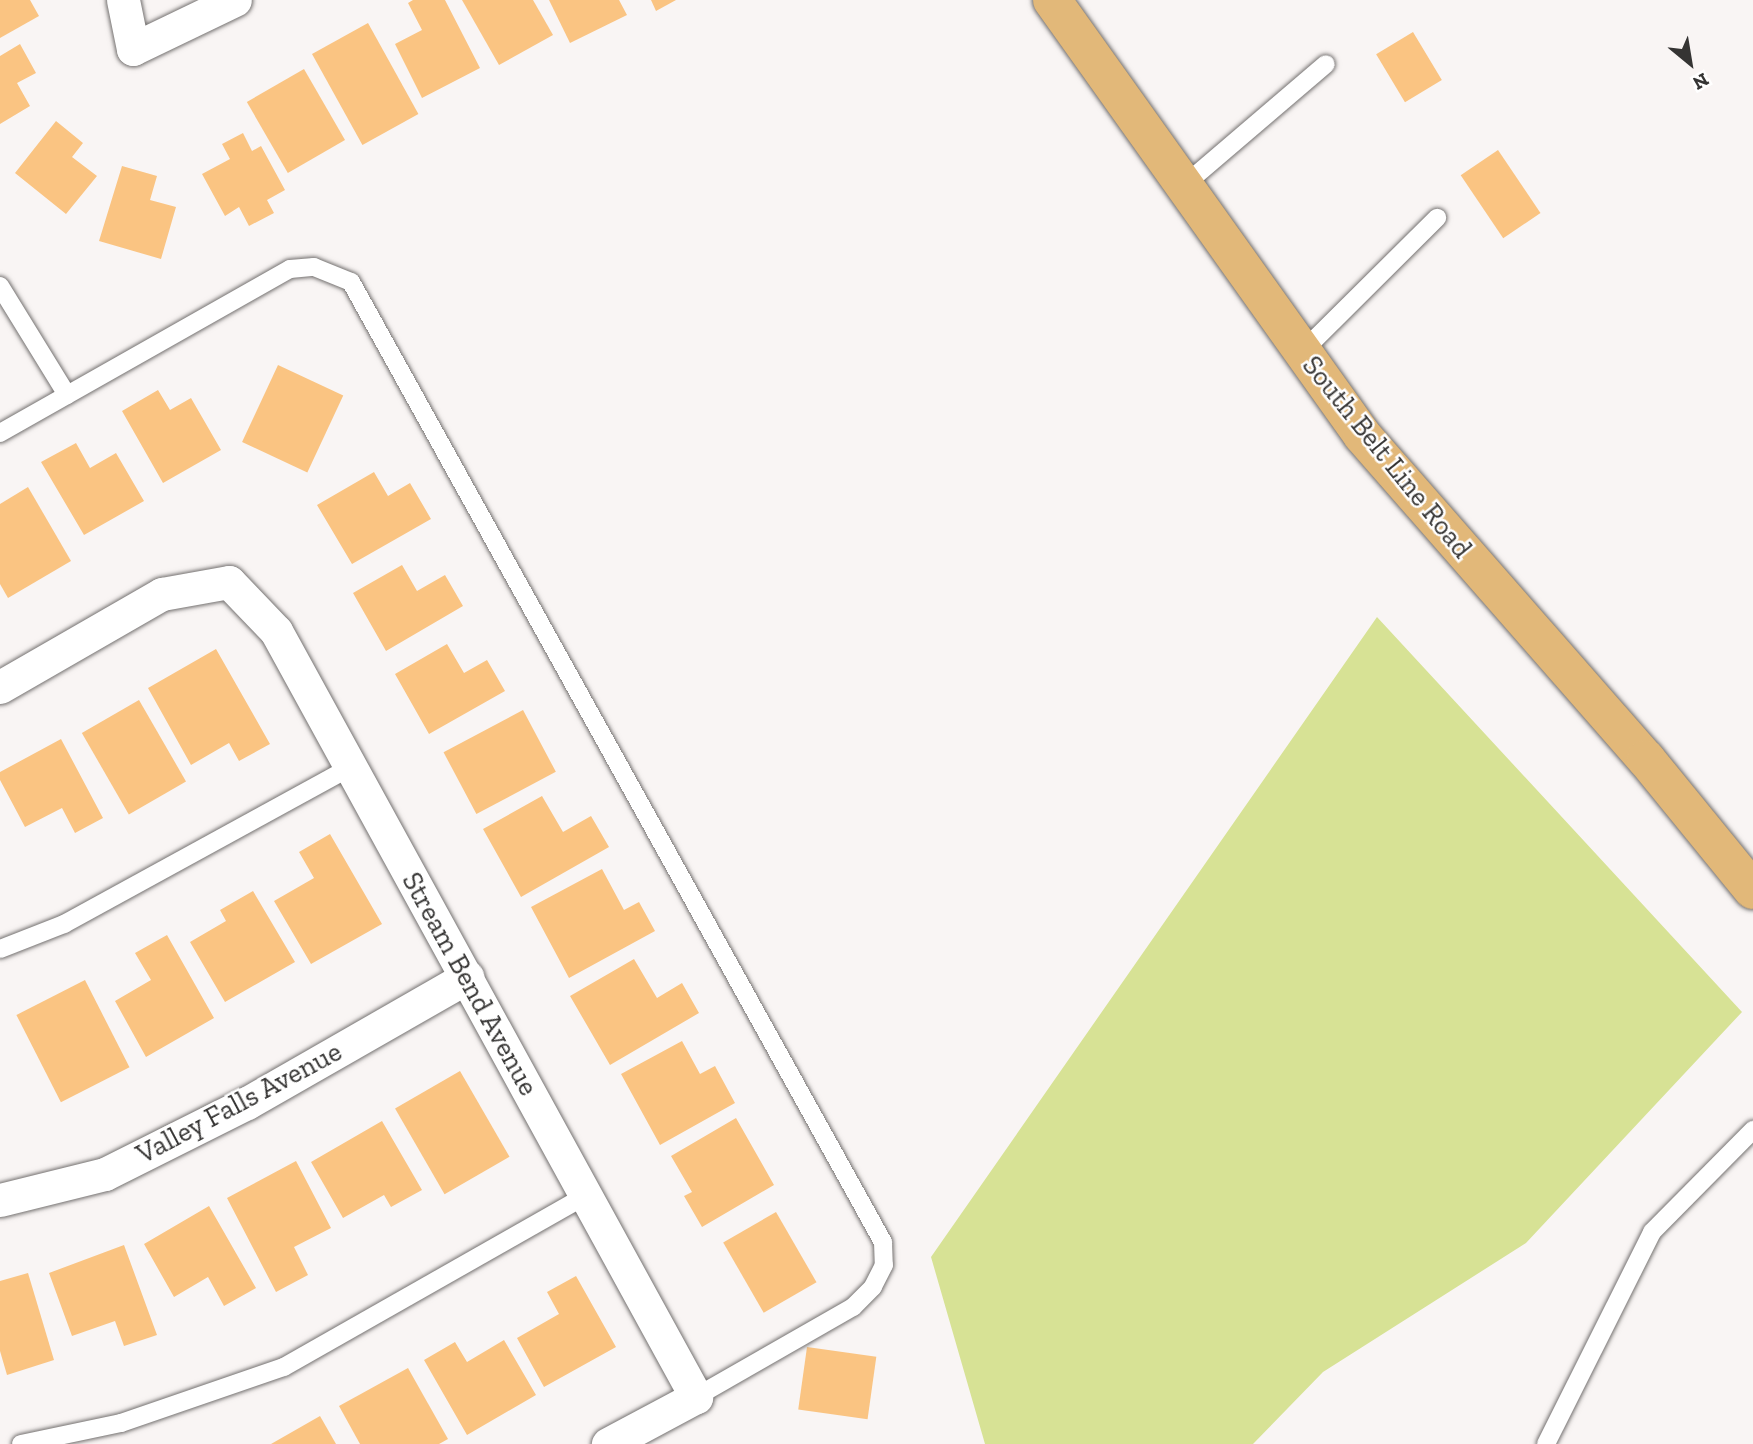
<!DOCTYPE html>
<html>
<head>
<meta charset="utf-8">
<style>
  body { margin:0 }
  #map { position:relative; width:1753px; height:1444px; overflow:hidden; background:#f9f5f4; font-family:"Zilla Slab",serif }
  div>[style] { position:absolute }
  .green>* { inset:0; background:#d7e295 }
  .building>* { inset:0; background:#fac482; transform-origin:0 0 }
  .roads { filter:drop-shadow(0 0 2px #747170) drop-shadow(0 0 2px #747170) }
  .lane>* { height:18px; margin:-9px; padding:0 9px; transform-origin:9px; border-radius:9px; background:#fff }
  .street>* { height:33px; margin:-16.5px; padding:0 16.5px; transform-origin:16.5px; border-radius:16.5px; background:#fff }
  .primary>* { height:38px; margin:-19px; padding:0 19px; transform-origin:19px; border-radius:19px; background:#e2b879 }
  span { translate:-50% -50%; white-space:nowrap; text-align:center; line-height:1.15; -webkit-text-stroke:5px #fff; paint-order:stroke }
  .street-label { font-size:28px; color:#353433 }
  .north { position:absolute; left:1655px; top:28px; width:70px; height:70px; -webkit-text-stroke:5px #fff; paint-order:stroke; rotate:150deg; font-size:19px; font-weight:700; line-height:28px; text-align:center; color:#353433 }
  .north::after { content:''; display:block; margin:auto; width:24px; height:32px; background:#353433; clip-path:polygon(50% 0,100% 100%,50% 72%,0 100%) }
</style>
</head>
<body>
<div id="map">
  <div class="green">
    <div style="clip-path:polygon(1377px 617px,1742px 1012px,1526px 1243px,1323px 1372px,1253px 1444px,985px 1444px,931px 1257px)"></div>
  </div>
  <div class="building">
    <div style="clip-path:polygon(0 0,30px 0,39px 16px,0 38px)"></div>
    <div style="clip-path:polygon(413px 0,445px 0,480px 68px,422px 98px,395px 44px,422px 30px,408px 3px)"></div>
    <div style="clip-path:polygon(462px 0,533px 0,553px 35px,499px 65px)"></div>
    <div style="clip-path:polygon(549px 0,619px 0,627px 15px,570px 43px)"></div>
    <div style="clip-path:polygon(651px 0,676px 0,656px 11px)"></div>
    <div style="left:368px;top:23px;width:104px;height:64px;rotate:61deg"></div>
    <div style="left:1413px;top:32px;width:56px;height:43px;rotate:59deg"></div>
    <div style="clip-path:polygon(20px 44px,36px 73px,17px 83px,30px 106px,0 124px,0 56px)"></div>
    <div style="left:304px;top:69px;width:82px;height:66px;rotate:60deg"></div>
    <div style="clip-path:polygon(56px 121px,83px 143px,72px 157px,97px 176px,66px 214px,15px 173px)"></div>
    <div style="clip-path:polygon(243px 133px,252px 151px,261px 146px,285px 190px,267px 200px,274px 213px,249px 226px,239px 207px,225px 216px,202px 174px,230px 159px,222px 144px)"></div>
    <div style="left:1498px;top:150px;width:76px;height:45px;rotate:56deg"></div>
    <div style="clip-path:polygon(122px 166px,157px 176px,150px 200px,176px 207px,161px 259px,99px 241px)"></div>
    <div style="left:278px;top:365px;width:72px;height:85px;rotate:25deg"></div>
    <div style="clip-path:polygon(158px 390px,170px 410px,191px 398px,221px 450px,163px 483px,122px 411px)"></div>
    <div style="clip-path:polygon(76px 443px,90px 468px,116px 453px,144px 501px,84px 535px,41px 462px)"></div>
    <div style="clip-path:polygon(374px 472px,388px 496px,410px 483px,431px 519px,352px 564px,317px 505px)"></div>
    <div style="clip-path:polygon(28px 487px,71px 561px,8px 598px,0 584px,0 504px)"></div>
    <div style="clip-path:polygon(402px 565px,417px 591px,445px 575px,463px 606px,386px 651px,353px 593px)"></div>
    <div style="clip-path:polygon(447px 644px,464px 673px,487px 660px,505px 691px,429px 734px,395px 674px)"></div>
    <div style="clip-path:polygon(216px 649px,270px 744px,239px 761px,229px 743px,191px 765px,148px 688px)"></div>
    <div style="left:139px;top:700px;width:94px;height:66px;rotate:60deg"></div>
    <div style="left:523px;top:710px;width:70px;height:90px;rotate:62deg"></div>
    <div style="clip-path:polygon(61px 739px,103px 818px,75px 833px,62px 808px,25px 827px,0 780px,0 772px)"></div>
    <div style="clip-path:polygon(542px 796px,563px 832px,591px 816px,609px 847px,521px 897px,483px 829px)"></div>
    <div style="clip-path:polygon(330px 834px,382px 924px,311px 964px,274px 901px,314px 878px,299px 852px)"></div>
    <div style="clip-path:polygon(602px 869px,624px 910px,639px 902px,655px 931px,569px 978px,531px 907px)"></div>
    <div style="clip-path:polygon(253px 891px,295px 962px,225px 1002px,190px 942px,226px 921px,220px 910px)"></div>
    <div style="clip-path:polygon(167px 935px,214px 1018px,146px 1057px,115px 1001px,151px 980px,135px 953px)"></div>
    <div style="clip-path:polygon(634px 959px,657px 998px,682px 983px,699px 1013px,610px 1065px,570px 996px)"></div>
    <div style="left:85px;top:980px;width:98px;height:77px;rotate:63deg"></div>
    <div style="clip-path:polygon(682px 1041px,700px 1074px,715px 1066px,735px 1103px,660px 1145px,621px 1074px)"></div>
    <div style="left:460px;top:1071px;width:99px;height:75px;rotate:60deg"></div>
    <div style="clip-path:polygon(736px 1118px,774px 1185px,702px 1227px,684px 1196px,692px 1192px,671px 1156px)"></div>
    <div style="clip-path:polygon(382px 1121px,422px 1190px,391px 1207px,384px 1195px,343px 1218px,311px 1162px)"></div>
    <div style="clip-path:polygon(296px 1161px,331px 1228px,294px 1247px,308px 1275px,276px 1292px,227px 1198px)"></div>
    <div style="clip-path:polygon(209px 1206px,256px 1288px,224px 1306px,208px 1277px,174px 1297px,144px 1244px)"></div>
    <div style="left:776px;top:1212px;width:81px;height:61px;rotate:60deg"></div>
    <div style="clip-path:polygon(124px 1245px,157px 1335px,124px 1346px,115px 1321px,72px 1336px,49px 1273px)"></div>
    <div style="clip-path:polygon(28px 1273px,54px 1360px,7px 1375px,0 1351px,0 1281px)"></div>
    <div style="clip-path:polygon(576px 1276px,616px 1347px,544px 1387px,517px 1338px,559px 1314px,547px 1292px)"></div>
    <div style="clip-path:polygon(504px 1340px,536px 1395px,467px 1435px,424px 1360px,455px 1342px,467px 1362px)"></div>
    <div style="left:807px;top:1347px;width:70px;height:63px;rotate:8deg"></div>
    <div style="clip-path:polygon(408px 1368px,448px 1439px,439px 1444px,360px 1444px,339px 1406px)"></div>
    <div style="clip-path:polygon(320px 1416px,336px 1444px,271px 1444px)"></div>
  </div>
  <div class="roads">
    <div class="lane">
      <div style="left:1182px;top:187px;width:189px;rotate:-40.5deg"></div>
      <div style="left:0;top:286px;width:128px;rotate:58.4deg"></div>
      <div style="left:1301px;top:353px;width:192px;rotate:-44.8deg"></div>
      <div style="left:0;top:433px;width:333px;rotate:-29.5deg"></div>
      <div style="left:290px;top:269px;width:24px;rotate:-5deg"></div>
      <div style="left:314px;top:267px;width:40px;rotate:22deg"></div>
      <div style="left:351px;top:282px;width:1098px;rotate:61.01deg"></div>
      <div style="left:883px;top:1242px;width:23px;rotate:88deg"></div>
      <div style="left:884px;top:1265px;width:25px;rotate:117deg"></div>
      <div style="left:873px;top:1287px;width:28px;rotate:135deg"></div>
      <div style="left:853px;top:1307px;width:181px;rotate:150.2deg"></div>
      <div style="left:0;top:949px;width:69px;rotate:-21.3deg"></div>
      <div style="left:64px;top:924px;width:327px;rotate:-28.7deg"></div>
      <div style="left:21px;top:1444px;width:102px;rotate:-11.9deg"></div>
      <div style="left:121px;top:1423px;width:172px;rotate:-19deg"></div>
      <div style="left:284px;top:1367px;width:348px;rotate:-29.6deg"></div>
      <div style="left:1546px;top:1444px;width:237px;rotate:-63.4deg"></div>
      <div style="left:1652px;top:1232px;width:144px;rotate:-45.3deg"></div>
    </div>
    <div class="street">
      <div style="left:123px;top:0;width:50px;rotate:78.5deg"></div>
      <div style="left:133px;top:49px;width:113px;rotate:-25.7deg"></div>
      <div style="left:0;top:687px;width:187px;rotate:-29.9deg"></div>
      <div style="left:162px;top:594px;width:68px;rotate:-10.2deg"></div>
      <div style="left:229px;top:582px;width:68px;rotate:46.2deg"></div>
      <div style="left:276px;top:631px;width:874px;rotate:61.26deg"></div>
      <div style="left:696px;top:1397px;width:100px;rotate:151.9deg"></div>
      <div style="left:0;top:1200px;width:108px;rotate:-13.9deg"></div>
      <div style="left:105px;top:1174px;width:159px;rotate:-26.6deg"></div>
      <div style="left:247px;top:1103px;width:254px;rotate:-29.8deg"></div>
    </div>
    <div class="primary">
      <div style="left:1052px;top:0;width:534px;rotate:54.52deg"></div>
      <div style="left:1362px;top:435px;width:431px;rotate:48.8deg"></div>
      <div style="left:1646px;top:759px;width:169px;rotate:50.8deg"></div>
    </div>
  </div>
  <div class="street-label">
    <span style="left:1387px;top:457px;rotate:51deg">South Belt Line Road</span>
    <span style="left:470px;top:984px;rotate:61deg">Stream Bend Avenue</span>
    <span style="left:239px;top:1103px;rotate:-28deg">Valley Falls Avenue</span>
  </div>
  <div class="north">N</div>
</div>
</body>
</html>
